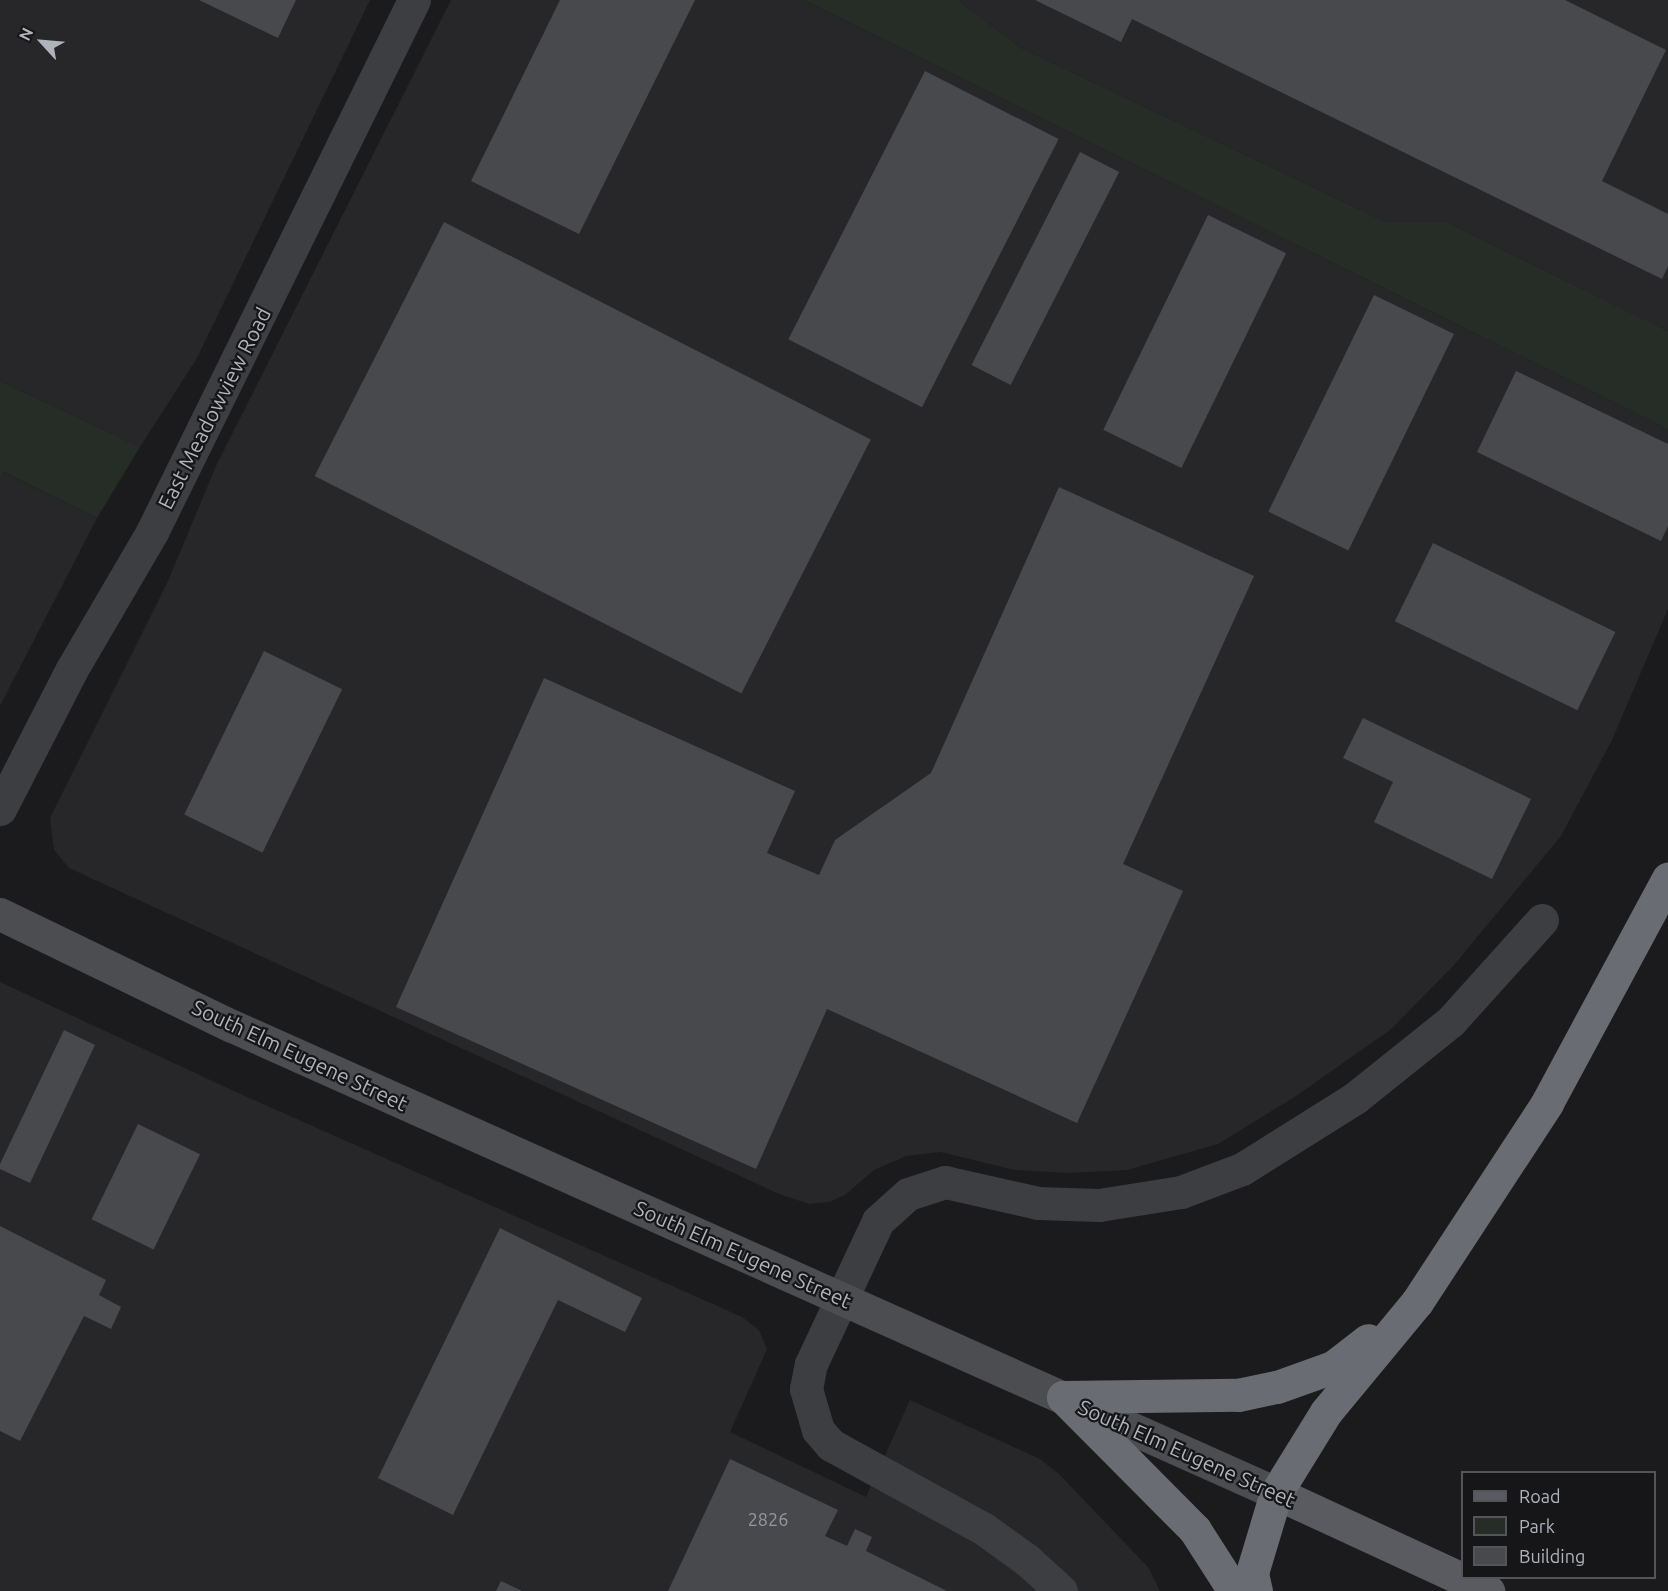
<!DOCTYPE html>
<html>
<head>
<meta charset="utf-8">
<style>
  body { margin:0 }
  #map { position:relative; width:1668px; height:1591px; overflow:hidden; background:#1b1b1d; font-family:Ubuntu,sans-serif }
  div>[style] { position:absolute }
  .built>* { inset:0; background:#27272a }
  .green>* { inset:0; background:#252d26 }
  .building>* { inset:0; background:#48494d; transform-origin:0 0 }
  .minor>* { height:33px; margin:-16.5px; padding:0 16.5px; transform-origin:16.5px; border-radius:16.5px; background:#3d3e42 }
  .secondary>* { height:33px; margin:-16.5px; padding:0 16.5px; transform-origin:16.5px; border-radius:16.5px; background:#4b4d51 }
  .primary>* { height:33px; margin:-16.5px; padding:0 16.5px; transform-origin:16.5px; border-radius:16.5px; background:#595b60 }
  .motorway>* { height:33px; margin:-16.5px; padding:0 16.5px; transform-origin:16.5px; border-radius:16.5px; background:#696c72 }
  span { translate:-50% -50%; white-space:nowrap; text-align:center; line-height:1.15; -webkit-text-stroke:4.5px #161618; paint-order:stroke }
  .number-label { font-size:18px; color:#9598a0 }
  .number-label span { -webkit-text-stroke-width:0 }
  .street-label { font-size:21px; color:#afb3bb }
  .legend { position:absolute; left:1461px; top:1471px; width:195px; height:108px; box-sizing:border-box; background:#161618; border:2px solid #535559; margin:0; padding:8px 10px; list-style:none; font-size:18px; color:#afb3bb }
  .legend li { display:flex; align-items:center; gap:12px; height:30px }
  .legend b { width:30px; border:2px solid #535559 }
  .north { position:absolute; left:12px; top:12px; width:60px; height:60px; -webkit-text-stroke:4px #161618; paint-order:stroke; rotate:296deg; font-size:16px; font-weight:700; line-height:24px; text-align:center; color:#afb3bb }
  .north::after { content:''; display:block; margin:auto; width:21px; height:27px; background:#afb3bb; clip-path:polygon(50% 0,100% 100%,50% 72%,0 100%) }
</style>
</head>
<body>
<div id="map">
  <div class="built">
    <div style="clip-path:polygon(0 0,370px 0,197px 358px,140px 447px,0 381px)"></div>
    <div style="clip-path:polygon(451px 0,804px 0,1668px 429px,1668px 609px,1612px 740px,1561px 836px,1454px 965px,1390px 1030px,1296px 1096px,1218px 1144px,1127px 1170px,1069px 1173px,1014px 1170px,941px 1152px,906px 1156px,874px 1170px,845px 1195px,829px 1202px,809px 1204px,779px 1194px,69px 868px,54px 850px,50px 818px,168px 581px,216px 466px)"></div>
    <div style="clip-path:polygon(958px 0,1668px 0,1668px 331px,1448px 223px,1388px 223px,1021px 48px)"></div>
    <div style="clip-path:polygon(3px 472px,97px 518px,0 706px,0 479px)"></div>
    <div style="clip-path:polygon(0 982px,236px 1092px,742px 1317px,759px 1330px,767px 1349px,730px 1432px,866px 1497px,910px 1400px,1040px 1459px,1059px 1474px,1148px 1567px,1160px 1591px,0 1591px)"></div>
  </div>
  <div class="green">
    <div style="clip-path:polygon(804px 0,958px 0,1021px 48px,1388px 223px,1448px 223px,1668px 331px,1668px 429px)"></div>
    <div style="clip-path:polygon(0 381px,140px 447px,97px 518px,4px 472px,0 479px)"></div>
  </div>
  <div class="building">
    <div style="clip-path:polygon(199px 0,296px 0,278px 38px)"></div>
    <div style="clip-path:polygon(560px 0,695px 0,579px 234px,471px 181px)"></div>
    <div style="clip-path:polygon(1035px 0,1565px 0,1666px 50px,1602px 181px,1668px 214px,1668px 266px,1662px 279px,1132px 19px,1121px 42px)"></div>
    <div style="left:925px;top:71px;width:150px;height:301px;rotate:27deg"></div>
    <div style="left:1080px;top:152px;width:44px;height:239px;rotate:27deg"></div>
    <div style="left:1208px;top:215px;width:87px;height:239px;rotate:26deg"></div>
    <div style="left:444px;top:222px;width:479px;height:285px;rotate:27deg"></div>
    <div style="left:1374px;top:295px;width:89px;height:241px;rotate:26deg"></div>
    <div style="clip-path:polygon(1516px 371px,1668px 444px,1668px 526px,1661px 541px,1477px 452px)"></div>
    <div style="clip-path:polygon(1059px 487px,1254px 576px,1123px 864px,1183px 891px,1077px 1123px,827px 1009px,756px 1169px,396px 1007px,544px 678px,795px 791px,767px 853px,819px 875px,835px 840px,931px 773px)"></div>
    <div style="left:1433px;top:543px;width:203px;height:87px;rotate:26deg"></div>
    <div style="left:264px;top:651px;width:87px;height:182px;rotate:26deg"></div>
    <div style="clip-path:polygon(1363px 718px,1531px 799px,1492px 879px,1374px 822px,1393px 782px,1343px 758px)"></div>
    <div style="clip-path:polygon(64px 1030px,95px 1045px,30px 1183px,0 1169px,0 1164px)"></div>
    <div style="left:138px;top:1124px;width:69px;height:106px;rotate:26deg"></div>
    <div style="clip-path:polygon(0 1226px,106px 1280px,99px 1295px,121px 1307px,111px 1329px,84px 1316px,20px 1441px,0 1431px)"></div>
    <div style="clip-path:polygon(500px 1228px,642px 1298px,625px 1332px,558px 1300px,453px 1515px,378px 1478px)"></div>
    <div style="clip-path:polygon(730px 1459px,838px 1510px,825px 1536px,847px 1546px,855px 1529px,872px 1537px,866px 1551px,947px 1591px,668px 1591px)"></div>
    <div style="clip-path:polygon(501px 1581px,522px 1591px,496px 1591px)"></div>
  </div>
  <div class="minor">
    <div style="left:0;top:809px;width:157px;rotate:-62.8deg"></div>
    <div style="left:72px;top:669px;width:159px;rotate:-59.7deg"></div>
    <div style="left:152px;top:532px;width:593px;rotate:-63.78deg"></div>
    <div style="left:1061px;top:1591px;width:46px;rotate:-137.6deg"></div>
    <div style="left:1027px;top:1560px;width:53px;rotate:-144.2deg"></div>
    <div style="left:984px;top:1529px;width:175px;rotate:-151.2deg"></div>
    <div style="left:831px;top:1445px;width:20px;rotate:-131deg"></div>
    <div style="left:818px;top:1430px;width:43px;rotate:-106.3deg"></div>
    <div style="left:806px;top:1389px;width:25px;rotate:-79deg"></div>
    <div style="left:811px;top:1364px;width:158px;rotate:-64.9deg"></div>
    <div style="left:878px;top:1221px;width:40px;rotate:-42deg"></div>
    <div style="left:908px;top:1194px;width:39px;rotate:-18deg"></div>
    <div style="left:945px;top:1182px;width:95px;rotate:12.7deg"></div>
    <div style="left:1038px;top:1203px;width:61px;rotate:1.9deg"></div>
    <div style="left:1099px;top:1205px;width:83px;rotate:-9deg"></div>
    <div style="left:1181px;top:1192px;width:65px;rotate:-20.7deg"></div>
    <div style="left:1242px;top:1169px;width:133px;rotate:-32.1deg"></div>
    <div style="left:1355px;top:1098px;width:123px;rotate:-38.7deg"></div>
    <div style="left:1451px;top:1021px;width:136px;rotate:-48deg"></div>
  </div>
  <div class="secondary">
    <div style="left:0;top:914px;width:258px;rotate:25.8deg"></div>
    <div style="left:232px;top:1026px;width:1144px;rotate:24.1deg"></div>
  </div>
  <div class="primary">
    <div style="left:1276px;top:1493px;width:234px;rotate:24.8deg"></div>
  </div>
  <div class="motorway">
    <div style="left:1063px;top:1397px;width:175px;rotate:-0.7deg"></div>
    <div style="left:1238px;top:1395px;width:40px;rotate:-12deg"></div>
    <div style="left:1277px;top:1387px;width:59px;rotate:-19.7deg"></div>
    <div style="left:1333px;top:1367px;width:44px;rotate:-37.6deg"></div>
    <div style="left:1063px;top:1397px;width:187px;rotate:45.2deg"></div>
    <div style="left:1195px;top:1530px;width:72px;rotate:57.4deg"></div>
    <div style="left:1256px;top:1591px;width:18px;rotate:-103deg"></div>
    <div style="left:1252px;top:1573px;width:84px;rotate:-73.3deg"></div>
    <div style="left:1276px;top:1493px;width:95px;rotate:-58.3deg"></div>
    <div style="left:1326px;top:1412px;width:143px;rotate:-50.4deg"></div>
    <div style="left:1417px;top:1302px;width:238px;rotate:-56.8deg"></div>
    <div style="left:1547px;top:1103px;width:255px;rotate:-61.7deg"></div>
  </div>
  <div class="number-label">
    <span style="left:768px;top:1519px">2826</span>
  </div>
  <div class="street-label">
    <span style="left:214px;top:408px;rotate:-63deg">East Meadowview Road</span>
    <span style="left:300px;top:1055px;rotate:25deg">South Elm Eugene Street</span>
    <span style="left:743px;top:1254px;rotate:24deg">South Elm Eugene Street</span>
    <span style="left:1187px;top:1453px;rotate:24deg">South Elm Eugene Street</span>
  </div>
  <ul class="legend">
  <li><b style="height:8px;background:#595b60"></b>Road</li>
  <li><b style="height:16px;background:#252d26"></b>Park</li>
  <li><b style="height:16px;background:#48494d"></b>Building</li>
  </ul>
  <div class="north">N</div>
</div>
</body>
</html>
